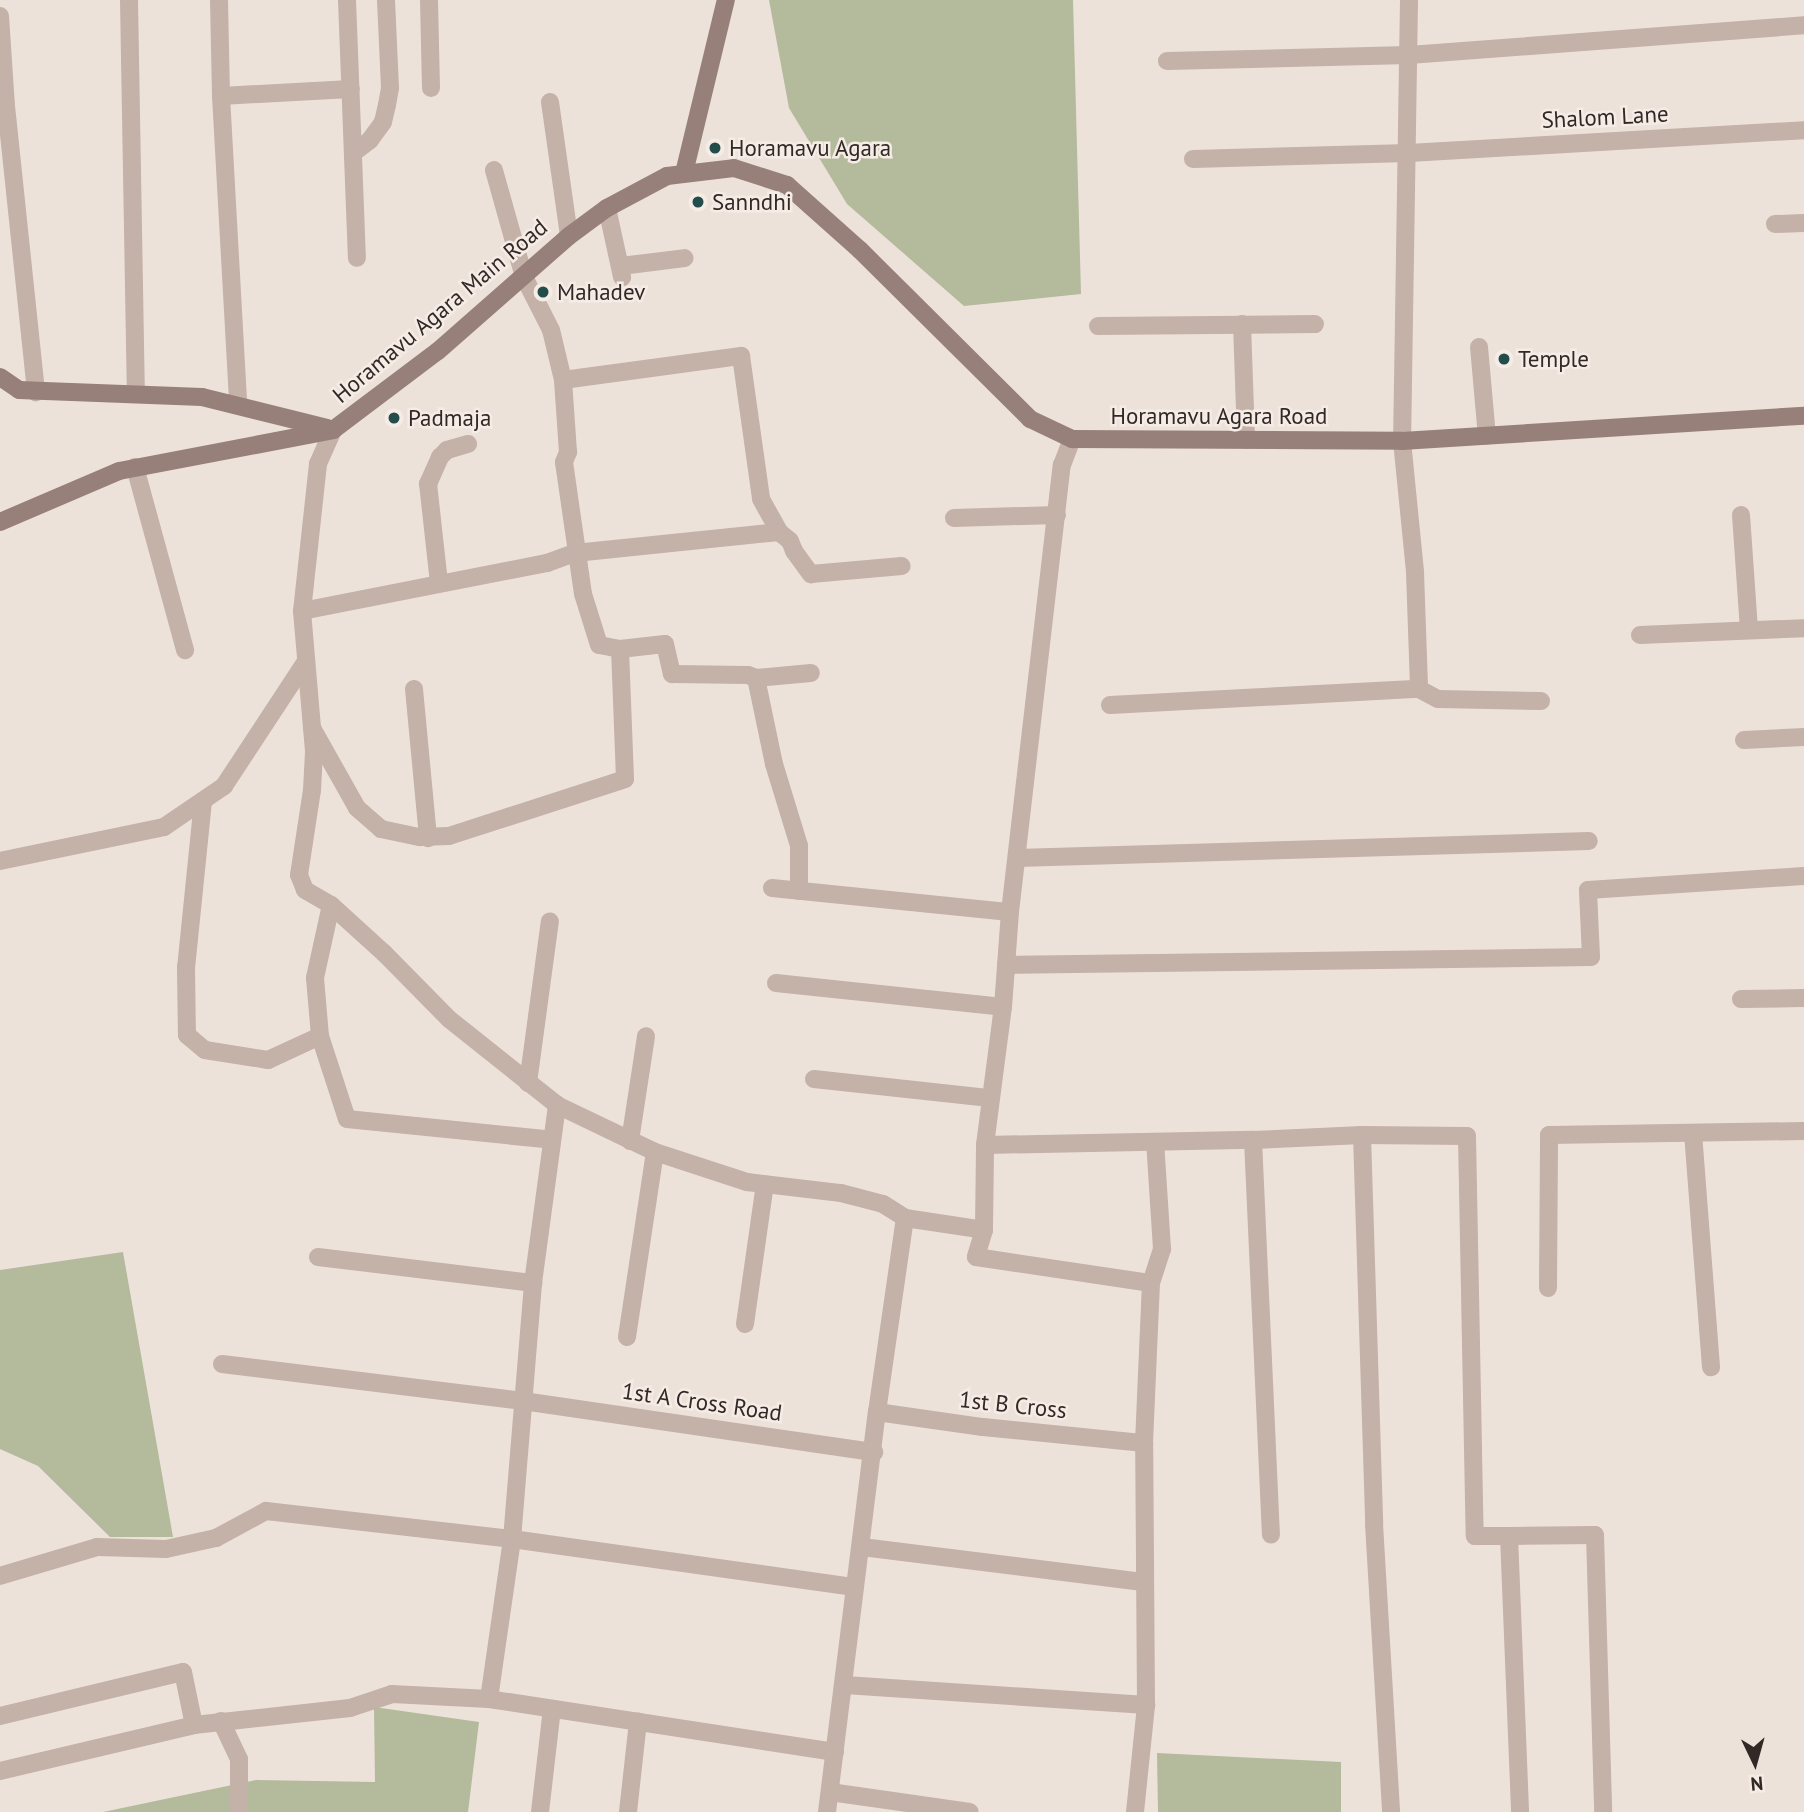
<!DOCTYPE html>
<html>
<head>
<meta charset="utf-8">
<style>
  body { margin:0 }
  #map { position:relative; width:1804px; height:1812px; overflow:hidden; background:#ede2da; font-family:"PT Sans",sans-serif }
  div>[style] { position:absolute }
  .green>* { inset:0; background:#b4ba9c }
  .street>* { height:18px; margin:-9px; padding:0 9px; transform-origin:9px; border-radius:9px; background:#c4b1a8 }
  .secondary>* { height:18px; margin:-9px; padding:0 9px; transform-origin:9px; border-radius:9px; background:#97807a }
  .dots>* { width:19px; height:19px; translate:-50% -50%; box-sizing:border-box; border:4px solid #f6ece6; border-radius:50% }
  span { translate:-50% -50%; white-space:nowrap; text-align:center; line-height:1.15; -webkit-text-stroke:5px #f6ece6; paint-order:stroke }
  .street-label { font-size:23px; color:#322927 }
  .poi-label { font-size:23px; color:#322927 }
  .left { translate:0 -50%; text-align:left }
  .north { position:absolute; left:1720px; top:1728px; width:70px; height:70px; -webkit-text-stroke:5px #f6ece6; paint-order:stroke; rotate:175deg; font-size:19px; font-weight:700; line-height:28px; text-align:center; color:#322927 }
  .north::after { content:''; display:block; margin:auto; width:24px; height:32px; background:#322927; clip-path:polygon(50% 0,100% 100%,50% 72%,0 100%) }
</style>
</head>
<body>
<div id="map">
  <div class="green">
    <div style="clip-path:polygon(769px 0,1073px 0,1081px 294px,964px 306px,847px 204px,789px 108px)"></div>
    <div style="clip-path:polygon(123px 1252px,173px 1537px,110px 1537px,38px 1466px,0 1449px,0 1270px)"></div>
    <div style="clip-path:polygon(374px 1707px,479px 1722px,468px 1812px,103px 1812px,256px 1780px,375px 1782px)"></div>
    <div style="clip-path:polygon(1157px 1753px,1341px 1762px,1341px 1812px,1158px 1812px)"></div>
  </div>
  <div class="street">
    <div style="left:129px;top:0;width:393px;rotate:89deg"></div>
    <div style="left:219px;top:0;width:96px;rotate:88.8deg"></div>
    <div style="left:221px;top:96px;width:308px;rotate:86.8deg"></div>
    <div style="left:347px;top:0;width:258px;rotate:87.8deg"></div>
    <div style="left:429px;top:0;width:88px;rotate:88.7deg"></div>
    <div style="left:1409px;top:0;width:441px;rotate:90.9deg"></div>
    <div style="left:1402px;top:441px;width:132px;rotate:84.3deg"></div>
    <div style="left:1415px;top:572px;width:117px;rotate:88deg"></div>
    <div style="left:0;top:16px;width:90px;rotate:86.2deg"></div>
    <div style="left:6px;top:106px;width:288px;rotate:84deg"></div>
    <div style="left:1167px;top:61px;width:242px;rotate:-1.4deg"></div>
    <div style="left:1409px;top:55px;width:396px;rotate:-4.3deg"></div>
    <div style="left:221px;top:96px;width:130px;rotate:-3.1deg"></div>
    <div style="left:550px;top:102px;width:135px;rotate:81.9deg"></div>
    <div style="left:353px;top:153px;width:21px;rotate:-37deg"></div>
    <div style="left:370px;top:140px;width:22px;rotate:-54deg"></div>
    <div style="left:383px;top:122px;width:17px;rotate:-77deg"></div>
    <div style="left:387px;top:105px;width:17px;rotate:-80deg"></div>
    <div style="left:390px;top:88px;width:88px;rotate:-92.6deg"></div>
    <div style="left:1193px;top:159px;width:216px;rotate:-1.6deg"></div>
    <div style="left:1409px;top:153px;width:396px;rotate:-3.3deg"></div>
    <div style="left:607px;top:208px;width:71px;rotate:77.7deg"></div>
    <div style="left:1775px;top:224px;width:29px;rotate:-2deg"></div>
    <div style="left:621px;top:266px;width:64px;rotate:-7.1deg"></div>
    <div style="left:1242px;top:324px;width:116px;rotate:88deg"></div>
    <div style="left:1098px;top:326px;width:217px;rotate:-0.5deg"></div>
    <div style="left:1479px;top:347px;width:89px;rotate:84.9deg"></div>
    <div style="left:563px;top:380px;width:180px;rotate:-7.7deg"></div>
    <div style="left:741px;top:356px;width:144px;rotate:82deg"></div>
    <div style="left:761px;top:499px;width:38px;rotate:61deg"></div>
    <div style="left:333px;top:430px;width:37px;rotate:114deg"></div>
    <div style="left:318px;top:464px;width:148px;rotate:96.2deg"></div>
    <div style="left:302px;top:611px;width:142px;rotate:85.1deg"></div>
    <div style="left:314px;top:752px;width:38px;rotate:93deg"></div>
    <div style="left:312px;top:790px;width:86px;rotate:98.7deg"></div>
    <div style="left:299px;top:875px;width:16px;rotate:68deg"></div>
    <div style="left:305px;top:890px;width:30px;rotate:30deg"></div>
    <div style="left:331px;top:905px;width:72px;rotate:42.2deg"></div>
    <div style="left:384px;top:953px;width:93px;rotate:45.4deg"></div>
    <div style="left:449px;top:1019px;width:138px;rotate:38.5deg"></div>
    <div style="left:135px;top:467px;width:190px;rotate:74.7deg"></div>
    <div style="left:1741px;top:515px;width:115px;rotate:86deg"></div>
    <div style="left:954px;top:518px;width:103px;rotate:-1.7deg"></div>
    <div style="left:439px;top:583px;width:100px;rotate:-96.3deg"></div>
    <div style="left:428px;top:484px;width:30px;rotate:-66deg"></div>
    <div style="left:440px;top:457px;width:10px;rotate:-45deg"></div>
    <div style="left:447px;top:450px;width:22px;rotate:-16deg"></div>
    <div style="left:302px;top:611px;width:250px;rotate:-11.1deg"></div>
    <div style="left:547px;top:563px;width:30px;rotate:-20deg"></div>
    <div style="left:575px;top:553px;width:205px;rotate:-5.9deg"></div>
    <div style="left:779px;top:532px;width:14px;rotate:39deg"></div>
    <div style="left:790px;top:541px;width:11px;rotate:68deg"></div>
    <div style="left:794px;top:551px;width:29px;rotate:54deg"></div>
    <div style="left:811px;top:574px;width:91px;rotate:-5deg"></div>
    <div style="left:1640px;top:635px;width:164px;rotate:-2.4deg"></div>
    <div style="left:620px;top:649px;width:45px;rotate:-6.3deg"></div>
    <div style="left:665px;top:644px;width:31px;rotate:77deg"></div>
    <div style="left:672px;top:674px;width:76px;rotate:0.8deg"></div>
    <div style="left:748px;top:675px;width:9px;rotate:21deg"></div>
    <div style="left:756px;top:678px;width:88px;rotate:78.2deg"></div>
    <div style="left:774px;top:764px;width:86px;rotate:73deg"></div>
    <div style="left:799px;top:846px;width:45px;rotate:90deg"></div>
    <div style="left:756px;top:678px;width:55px;rotate:-5.2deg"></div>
    <div style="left:414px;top:689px;width:150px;rotate:84.6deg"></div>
    <div style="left:1110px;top:705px;width:309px;rotate:-3deg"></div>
    <div style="left:1419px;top:689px;width:21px;rotate:28deg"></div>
    <div style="left:1438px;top:699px;width:103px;rotate:1.1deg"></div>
    <div style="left:312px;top:728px;width:92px;rotate:60.6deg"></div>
    <div style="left:357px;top:808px;width:32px;rotate:41deg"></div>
    <div style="left:381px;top:829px;width:40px;rotate:12deg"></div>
    <div style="left:420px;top:837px;width:29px;rotate:-2deg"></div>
    <div style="left:449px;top:836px;width:185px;rotate:-17.9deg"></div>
    <div style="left:625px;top:779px;width:130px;rotate:-92.2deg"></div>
    <div style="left:620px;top:649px;width:21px;rotate:-169deg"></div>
    <div style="left:599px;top:645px;width:53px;rotate:-107.4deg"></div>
    <div style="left:583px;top:594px;width:133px;rotate:-98.2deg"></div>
    <div style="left:564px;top:462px;width:11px;rotate:-68deg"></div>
    <div style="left:568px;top:452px;width:72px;rotate:-94deg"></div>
    <div style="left:563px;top:380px;width:51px;rotate:-103.5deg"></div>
    <div style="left:551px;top:330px;width:59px;rotate:-117deg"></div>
    <div style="left:524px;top:277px;width:111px;rotate:-105.7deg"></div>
    <div style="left:1744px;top:740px;width:60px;rotate:-2.9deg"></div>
    <div style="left:203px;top:801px;width:167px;rotate:95.8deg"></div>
    <div style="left:186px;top:967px;width:68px;rotate:89.2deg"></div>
    <div style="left:187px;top:1035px;width:23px;rotate:40deg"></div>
    <div style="left:205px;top:1050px;width:64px;rotate:9deg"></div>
    <div style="left:268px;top:1060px;width:57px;rotate:-24.8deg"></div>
    <div style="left:1017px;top:858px;width:572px;rotate:-1.7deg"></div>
    <div style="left:0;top:861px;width:167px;rotate:-11.7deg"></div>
    <div style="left:164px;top:827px;width:73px;rotate:-34.3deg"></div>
    <div style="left:224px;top:786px;width:149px;rotate:-56.7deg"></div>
    <div style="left:772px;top:888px;width:239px;rotate:5.8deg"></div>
    <div style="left:331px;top:905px;width:75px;rotate:102.4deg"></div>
    <div style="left:315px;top:978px;width:58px;rotate:85.1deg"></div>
    <div style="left:320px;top:1036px;width:87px;rotate:72deg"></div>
    <div style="left:347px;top:1119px;width:206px;rotate:5.8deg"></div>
    <div style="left:1006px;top:965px;width:585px;rotate:-0.78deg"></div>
    <div style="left:1591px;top:957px;width:67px;rotate:-92.6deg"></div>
    <div style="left:1588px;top:890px;width:216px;rotate:-3.7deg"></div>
    <div style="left:776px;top:983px;width:228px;rotate:6deg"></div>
    <div style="left:1741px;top:999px;width:63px;rotate:-0.9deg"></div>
    <div style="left:814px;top:1079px;width:177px;rotate:6.2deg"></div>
    <div style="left:528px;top:1083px;width:163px;rotate:-82.3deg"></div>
    <div style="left:1693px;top:1133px;width:235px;rotate:85.6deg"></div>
    <div style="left:1362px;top:1135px;width:389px;rotate:88.2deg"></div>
    <div style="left:1374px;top:1524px;width:289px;rotate:86.6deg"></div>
    <div style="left:1253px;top:1140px;width:395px;rotate:87.4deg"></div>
    <div style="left:630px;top:1141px;width:106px;rotate:-81.3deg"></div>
    <div style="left:985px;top:1145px;width:268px;rotate:-1.1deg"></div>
    <div style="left:1253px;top:1140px;width:109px;rotate:-2.6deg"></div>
    <div style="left:1362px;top:1135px;width:105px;rotate:0.5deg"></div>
    <div style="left:1467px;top:1136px;width:400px;rotate:88.9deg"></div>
    <div style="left:1475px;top:1536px;width:34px"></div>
    <div style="left:1509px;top:1536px;width:276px;rotate:87.7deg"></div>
    <div style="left:984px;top:1230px;width:28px;rotate:107deg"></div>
    <div style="left:976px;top:1257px;width:177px;rotate:8.5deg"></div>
    <div style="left:318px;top:1257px;width:217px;rotate:6.9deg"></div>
    <div style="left:1548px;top:1288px;width:153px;rotate:-89.6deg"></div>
    <div style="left:1549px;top:1135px;width:255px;rotate:-0.9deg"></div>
    <div style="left:745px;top:1324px;width:141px;rotate:-81.9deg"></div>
    <div style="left:627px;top:1337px;width:187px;rotate:-81.4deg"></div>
    <div style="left:222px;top:1364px;width:303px;rotate:7deg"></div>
    <div style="left:523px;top:1401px;width:355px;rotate:8.3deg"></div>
    <div style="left:877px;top:1412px;width:107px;rotate:8.1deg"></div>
    <div style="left:983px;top:1427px;width:162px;rotate:5.7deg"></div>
    <div style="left:1509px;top:1536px;width:86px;rotate:-0.7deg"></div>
    <div style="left:1595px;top:1535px;width:277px;rotate:88.3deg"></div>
    <div style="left:862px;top:1547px;width:283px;rotate:7.1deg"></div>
    <div style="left:0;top:1576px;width:101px;rotate:-16.6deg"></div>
    <div style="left:97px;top:1547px;width:69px;rotate:1.7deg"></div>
    <div style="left:166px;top:1549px;width:51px;rotate:-12.4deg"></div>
    <div style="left:216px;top:1538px;width:57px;rotate:-28.4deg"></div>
    <div style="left:266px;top:1511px;width:248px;rotate:6.5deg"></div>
    <div style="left:512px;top:1539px;width:346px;rotate:8deg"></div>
    <div style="left:845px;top:1685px;width:302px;rotate:3.8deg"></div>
    <div style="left:0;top:1716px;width:188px;rotate:-13.5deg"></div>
    <div style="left:183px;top:1672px;width:54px;rotate:78.3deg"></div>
    <div style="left:221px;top:1721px;width:42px;rotate:64.7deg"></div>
    <div style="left:239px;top:1759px;width:53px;rotate:90deg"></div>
    <div style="left:835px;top:1752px;width:350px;rotate:-171.3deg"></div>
    <div style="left:489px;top:1699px;width:162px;rotate:-81.8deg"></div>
    <div style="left:512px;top:1539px;width:257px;rotate:-85.3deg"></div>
    <div style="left:533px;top:1283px;width:180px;rotate:-82.3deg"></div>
    <div style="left:557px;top:1105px;width:109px;rotate:25.6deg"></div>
    <div style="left:655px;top:1152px;width:97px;rotate:18.1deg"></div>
    <div style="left:747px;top:1182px;width:95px;rotate:6.7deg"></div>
    <div style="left:841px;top:1193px;width:43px;rotate:14.7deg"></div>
    <div style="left:883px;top:1204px;width:26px;rotate:32deg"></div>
    <div style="left:905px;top:1218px;width:80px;rotate:8.6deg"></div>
    <div style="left:984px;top:1230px;width:85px;rotate:-89.3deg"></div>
    <div style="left:985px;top:1145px;width:139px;rotate:-82.6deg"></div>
    <div style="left:1003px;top:1007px;width:95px;rotate:-85.8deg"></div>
    <div style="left:1010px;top:912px;width:450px;rotate:-83.4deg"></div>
    <div style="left:1062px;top:465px;width:28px;rotate:-69deg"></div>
    <div style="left:0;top:1771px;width:199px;rotate:-13.3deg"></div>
    <div style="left:194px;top:1725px;width:157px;rotate:-6.2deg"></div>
    <div style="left:350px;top:1708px;width:44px;rotate:-18.4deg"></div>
    <div style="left:392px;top:1694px;width:97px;rotate:3deg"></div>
    <div style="left:830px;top:1792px;width:141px;rotate:8.1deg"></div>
    <div style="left:540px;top:1812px;width:104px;rotate:-83.4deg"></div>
    <div style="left:628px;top:1812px;width:91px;rotate:-83.7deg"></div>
    <div style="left:827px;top:1812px;width:403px;rotate:-82.9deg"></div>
    <div style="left:877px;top:1412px;width:196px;rotate:-81.8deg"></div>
    <div style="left:1135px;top:1812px;width:108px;rotate:-84.1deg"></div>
    <div style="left:1146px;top:1705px;width:262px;rotate:-90.4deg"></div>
    <div style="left:1144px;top:1443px;width:160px;rotate:-87.5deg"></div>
    <div style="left:1151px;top:1283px;width:36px;rotate:-72deg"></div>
    <div style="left:1162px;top:1249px;width:107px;rotate:-93.7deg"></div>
  </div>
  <div class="secondary">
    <div style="left:684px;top:173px;width:178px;rotate:-76.4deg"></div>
    <div style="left:0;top:377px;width:23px;rotate:34deg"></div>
    <div style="left:19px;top:390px;width:183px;rotate:2.2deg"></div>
    <div style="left:202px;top:397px;width:129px;rotate:13.9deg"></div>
    <div style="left:0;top:522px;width:129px;rotate:-23.2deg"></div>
    <div style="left:119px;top:471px;width:218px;rotate:-10.8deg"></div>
    <div style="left:333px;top:430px;width:131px;rotate:-37deg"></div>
    <div style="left:438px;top:351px;width:174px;rotate:-41.3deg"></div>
    <div style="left:569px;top:236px;width:47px;rotate:-36.4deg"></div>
    <div style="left:607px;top:208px;width:68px;rotate:-28.1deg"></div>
    <div style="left:667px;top:176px;width:67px;rotate:-6.8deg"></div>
    <div style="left:734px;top:168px;width:56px;rotate:17.8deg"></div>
    <div style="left:787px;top:185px;width:98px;rotate:41.7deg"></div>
    <div style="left:860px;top:250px;width:240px;rotate:44.8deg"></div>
    <div style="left:1030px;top:419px;width:47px;rotate:25.5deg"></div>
    <div style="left:1072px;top:439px;width:330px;rotate:0.3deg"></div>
    <div style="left:1402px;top:441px;width:403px;rotate:-3.6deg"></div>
  </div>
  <div class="dots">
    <div style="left:715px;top:148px;background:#224d4a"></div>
    <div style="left:698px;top:202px;background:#224d4a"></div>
    <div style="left:543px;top:292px;background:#224d4a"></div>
    <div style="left:1504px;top:359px;background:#224d4a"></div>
    <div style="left:394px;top:418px;background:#224d4a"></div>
  </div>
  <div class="street-label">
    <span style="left:1605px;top:117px;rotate:-3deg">Shalom Lane</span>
    <span style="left:440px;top:311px;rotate:-40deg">Horamavu Agara Main Road</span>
    <span style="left:1219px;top:416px">Horamavu Agara Road</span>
    <span style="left:702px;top:1402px;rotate:8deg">1st A Cross Road</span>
    <span style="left:1013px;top:1405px;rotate:6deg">1st B Cross</span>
  </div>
  <div class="poi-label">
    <span class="left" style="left:729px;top:148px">Horamavu Agara</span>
    <span class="left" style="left:712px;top:202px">Sanndhi</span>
    <span class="left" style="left:557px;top:292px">Mahadev</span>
    <span class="left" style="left:1518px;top:359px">Temple</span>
    <span class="left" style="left:408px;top:418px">Padmaja</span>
  </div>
  <div class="north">N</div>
</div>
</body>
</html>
